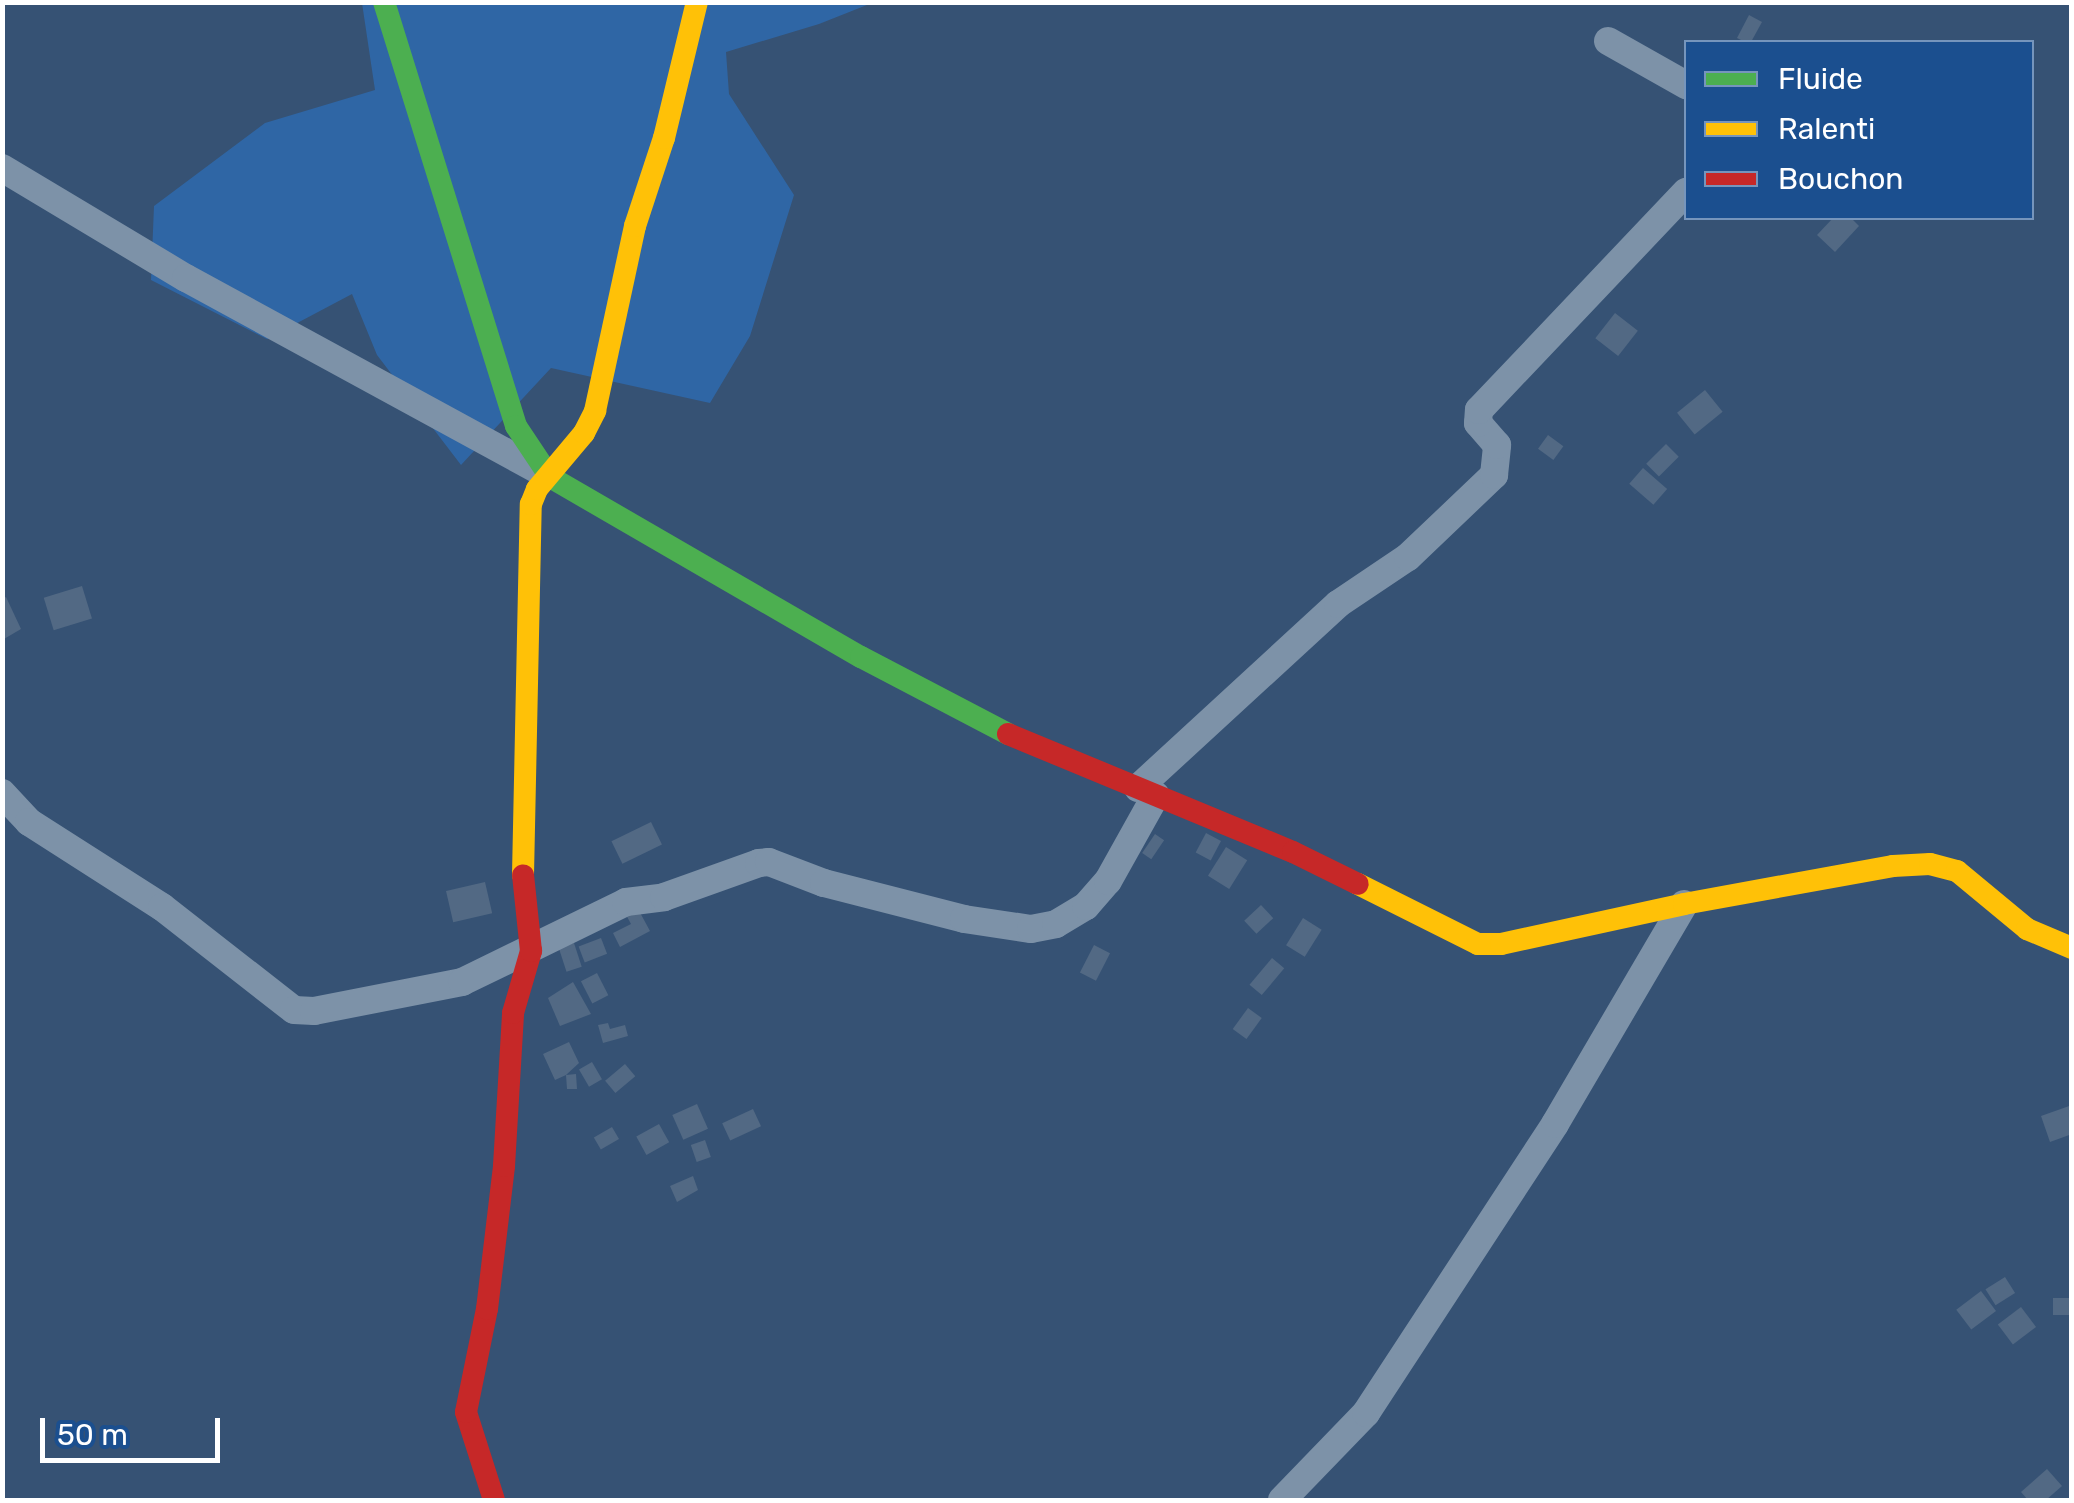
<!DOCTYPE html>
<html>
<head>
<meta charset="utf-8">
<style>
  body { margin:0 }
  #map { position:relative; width:2074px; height:1503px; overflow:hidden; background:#365274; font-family:Rubik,sans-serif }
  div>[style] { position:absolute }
  .green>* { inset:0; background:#2f66a5 }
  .building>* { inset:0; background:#526984; transform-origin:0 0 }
  .street>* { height:28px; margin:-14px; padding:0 14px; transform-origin:14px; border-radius:14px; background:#7d92a8 }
  .fast>* { height:22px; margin:-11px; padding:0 11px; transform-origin:11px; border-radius:11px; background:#4caf50 }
  .slow>* { height:22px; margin:-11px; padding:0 11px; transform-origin:11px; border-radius:11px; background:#ffc107 }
  .jam>* { height:22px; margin:-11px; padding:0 11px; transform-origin:11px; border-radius:11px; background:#c62828 }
  span { translate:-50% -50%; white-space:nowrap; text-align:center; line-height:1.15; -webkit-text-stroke:8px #1b4f8f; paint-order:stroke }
  .frame { position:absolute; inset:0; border:5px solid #fff; pointer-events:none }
  .legend { position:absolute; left:1684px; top:40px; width:350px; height:180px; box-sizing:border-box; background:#1b4f8f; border:2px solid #7695bc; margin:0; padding:12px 18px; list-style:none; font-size:30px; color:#fff }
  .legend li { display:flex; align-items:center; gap:20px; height:50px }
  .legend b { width:50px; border:2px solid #7695bc }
  .scale { position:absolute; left:40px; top:1418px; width:180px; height:45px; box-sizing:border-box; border:5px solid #fff; border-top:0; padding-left:12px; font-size:30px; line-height:35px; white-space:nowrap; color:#fff; -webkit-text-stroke:8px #1b4f8f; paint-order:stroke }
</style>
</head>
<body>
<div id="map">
  <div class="green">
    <div style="clip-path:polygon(362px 3px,872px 3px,819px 24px,726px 52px,729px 94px,794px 195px,750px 336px,710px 403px,551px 368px,461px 465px,377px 355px,352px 294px,267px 339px,151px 280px,154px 206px,265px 123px,375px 90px)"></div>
  </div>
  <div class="building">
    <div style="clip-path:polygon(1749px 15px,1762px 22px,1751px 42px,1745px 42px,1737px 38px)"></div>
    <div style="clip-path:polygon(1833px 218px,1851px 218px,1859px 226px,1835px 252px,1817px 235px)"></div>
    <div style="left:1615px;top:313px;width:29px;height:32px;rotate:38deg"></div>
    <div style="left:1705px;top:390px;width:28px;height:36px;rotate:51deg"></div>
    <div style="left:1548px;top:435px;width:19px;height:17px;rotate:36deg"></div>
    <div style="left:1666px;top:444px;width:18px;height:28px;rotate:45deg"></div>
    <div style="left:1643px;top:468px;width:32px;height:21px;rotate:41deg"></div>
    <div style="left:82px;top:586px;width:34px;height:40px;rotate:73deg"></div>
    <div style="clip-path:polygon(6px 597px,21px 629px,4px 639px,2px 599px)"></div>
    <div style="left:651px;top:822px;width:25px;height:44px;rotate:64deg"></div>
    <div style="left:1206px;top:833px;width:17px;height:22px;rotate:28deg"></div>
    <div style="left:1155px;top:834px;width:11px;height:23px;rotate:34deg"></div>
    <div style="left:1226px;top:847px;width:25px;height:34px;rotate:32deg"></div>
    <div style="left:485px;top:882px;width:32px;height:40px;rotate:77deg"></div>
    <div style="left:1261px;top:905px;width:18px;height:23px;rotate:47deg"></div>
    <div style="clip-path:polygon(637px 907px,650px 931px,620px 947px,613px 933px,631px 924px,625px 913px)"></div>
    <div style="left:1303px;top:918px;width:22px;height:32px;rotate:32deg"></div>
    <div style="left:601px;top:938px;width:17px;height:24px;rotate:69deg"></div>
    <div style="left:574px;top:943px;width:25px;height:16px;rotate:72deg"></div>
    <div style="left:1094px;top:945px;width:18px;height:31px;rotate:27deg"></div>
    <div style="left:1272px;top:958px;width:16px;height:35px;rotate:40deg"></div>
    <div style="left:597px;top:973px;width:25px;height:18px;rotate:63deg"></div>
    <div style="clip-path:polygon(573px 982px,591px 1014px,560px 1026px,548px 998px)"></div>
    <div style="left:1248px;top:1008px;width:17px;height:26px;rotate:36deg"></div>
    <div style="clip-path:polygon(608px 1023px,610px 1029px,625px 1025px,628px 1036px,603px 1043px,598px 1025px)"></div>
    <div style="clip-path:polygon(569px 1042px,579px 1063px,566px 1075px,576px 1074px,577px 1089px,567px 1089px,566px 1075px,555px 1080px,543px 1054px)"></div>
    <div style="left:592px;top:1062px;width:20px;height:15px;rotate:60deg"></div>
    <div style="left:625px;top:1064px;width:16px;height:26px;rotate:50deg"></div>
    <div style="left:697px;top:1104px;width:27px;height:27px;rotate:66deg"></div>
    <div style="clip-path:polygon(2072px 1105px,2072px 1134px,2050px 1142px,2041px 1116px)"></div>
    <div style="left:753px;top:1109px;width:19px;height:34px;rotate:65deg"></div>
    <div style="left:659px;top:1124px;width:21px;height:26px;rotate:61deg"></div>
    <div style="left:612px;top:1127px;width:14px;height:21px;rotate:60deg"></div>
    <div style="left:705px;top:1140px;width:18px;height:15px;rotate:71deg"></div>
    <div style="clip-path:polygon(693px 1176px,698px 1190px,677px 1202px,670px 1186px)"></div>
    <div style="left:2005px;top:1277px;width:19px;height:23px;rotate:58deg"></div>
    <div style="left:1981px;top:1291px;width:25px;height:31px;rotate:53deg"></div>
    <div style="left:2072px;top:1298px;width:17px;height:19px;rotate:90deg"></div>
    <div style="left:2021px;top:1307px;width:25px;height:29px;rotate:53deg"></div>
    <div style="clip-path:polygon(2047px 1469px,2062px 1486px,2046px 1500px,2028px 1500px,2021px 1492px)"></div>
  </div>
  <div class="street">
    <div style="left:1608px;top:41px;width:90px;rotate:29.4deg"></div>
    <div style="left:2px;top:168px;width:214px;rotate:30.9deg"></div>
    <div style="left:186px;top:278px;width:410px;rotate:28.6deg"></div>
    <div style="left:1138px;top:788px;width:272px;rotate:-42.6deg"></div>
    <div style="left:1338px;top:604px;width:84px;rotate:-33.9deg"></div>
    <div style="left:1408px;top:557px;width:119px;rotate:-43.6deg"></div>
    <div style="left:1494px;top:475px;width:30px;rotate:-84deg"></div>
    <div style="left:1497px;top:445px;width:29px;rotate:-131deg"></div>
    <div style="left:1478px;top:423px;width:13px;rotate:-86deg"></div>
    <div style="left:1479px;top:410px;width:301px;rotate:-46.5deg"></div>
    <div style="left:2px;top:793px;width:40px;rotate:47deg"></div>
    <div style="left:29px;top:822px;width:158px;rotate:32.6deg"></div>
    <div style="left:162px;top:907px;width:167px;rotate:38deg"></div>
    <div style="left:294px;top:1010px;width:20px;rotate:3deg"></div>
    <div style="left:314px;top:1011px;width:151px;rotate:-11.1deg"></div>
    <div style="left:462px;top:982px;width:182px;rotate:-26deg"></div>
    <div style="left:626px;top:902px;width:38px;rotate:-7deg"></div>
    <div style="left:664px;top:897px;width:101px;rotate:-19.7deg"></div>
    <div style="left:759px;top:863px;width:10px;rotate:-6deg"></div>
    <div style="left:769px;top:862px;width:59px;rotate:20.9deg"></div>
    <div style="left:824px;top:883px;width:145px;rotate:14.4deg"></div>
    <div style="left:964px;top:919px;width:68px;rotate:8.5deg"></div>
    <div style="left:1031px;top:929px;width:25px;rotate:-11deg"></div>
    <div style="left:1056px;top:924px;width:35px;rotate:-31deg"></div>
    <div style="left:1086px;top:906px;width:33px;rotate:-49deg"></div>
    <div style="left:1108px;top:881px;width:98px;rotate:-60.8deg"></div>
    <div style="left:1282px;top:1500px;width:121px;rotate:-46deg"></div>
    <div style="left:1366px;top:1413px;width:345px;rotate:-56.8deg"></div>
    <div style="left:1555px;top:1124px;width:255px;rotate:-59.6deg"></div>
  </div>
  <div class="fast">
    <div style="left:384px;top:2px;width:444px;rotate:72.7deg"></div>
    <div style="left:516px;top:426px;width:61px;rotate:56.3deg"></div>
    <div style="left:550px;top:477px;width:359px;rotate:30.1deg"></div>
    <div style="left:861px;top:657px;width:166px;rotate:27.6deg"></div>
  </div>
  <div class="slow">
    <div style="left:523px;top:875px;width:371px;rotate:-88.8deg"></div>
    <div style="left:531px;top:504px;width:16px;rotate:-68deg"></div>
    <div style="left:537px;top:489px;width:73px;rotate:-50deg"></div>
    <div style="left:584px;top:433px;width:25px;rotate:-63deg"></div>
    <div style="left:595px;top:411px;width:189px;rotate:-77.8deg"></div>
    <div style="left:635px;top:226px;width:93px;rotate:-71.8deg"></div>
    <div style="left:664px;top:138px;width:140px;rotate:-76.4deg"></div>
    <div style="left:1358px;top:884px;width:134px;rotate:26.6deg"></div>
    <div style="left:1478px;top:944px;width:23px"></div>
    <div style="left:1501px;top:944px;width:187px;rotate:-12.3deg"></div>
    <div style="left:1684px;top:904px;width:212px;rotate:-10.3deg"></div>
    <div style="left:1893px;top:866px;width:37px;rotate:-3deg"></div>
    <div style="left:1930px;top:864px;width:28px;rotate:15deg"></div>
    <div style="left:1957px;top:871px;width:91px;rotate:39.6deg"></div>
    <div style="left:2027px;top:929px;width:49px;rotate:22.9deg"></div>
  </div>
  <div class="jam">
    <div style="left:1008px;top:734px;width:308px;rotate:22.5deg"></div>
    <div style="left:1293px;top:852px;width:72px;rotate:26.2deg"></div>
    <div style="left:494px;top:1500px;width:92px;rotate:-107.7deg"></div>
    <div style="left:466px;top:1412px;width:105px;rotate:-78.5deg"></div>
    <div style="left:487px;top:1309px;width:144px;rotate:-83.2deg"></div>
    <div style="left:504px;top:1166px;width:153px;rotate:-86.6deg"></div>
    <div style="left:513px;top:1013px;width:65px;rotate:-73.8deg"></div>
    <div style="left:531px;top:951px;width:76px;rotate:-96deg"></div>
  </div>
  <div class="frame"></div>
  <ul class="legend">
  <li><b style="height:12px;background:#4caf50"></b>Fluide</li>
  <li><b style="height:12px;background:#ffc107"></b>Ralenti</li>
  <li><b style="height:12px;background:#c62828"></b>Bouchon</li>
  </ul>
  <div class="scale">50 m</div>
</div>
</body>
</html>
